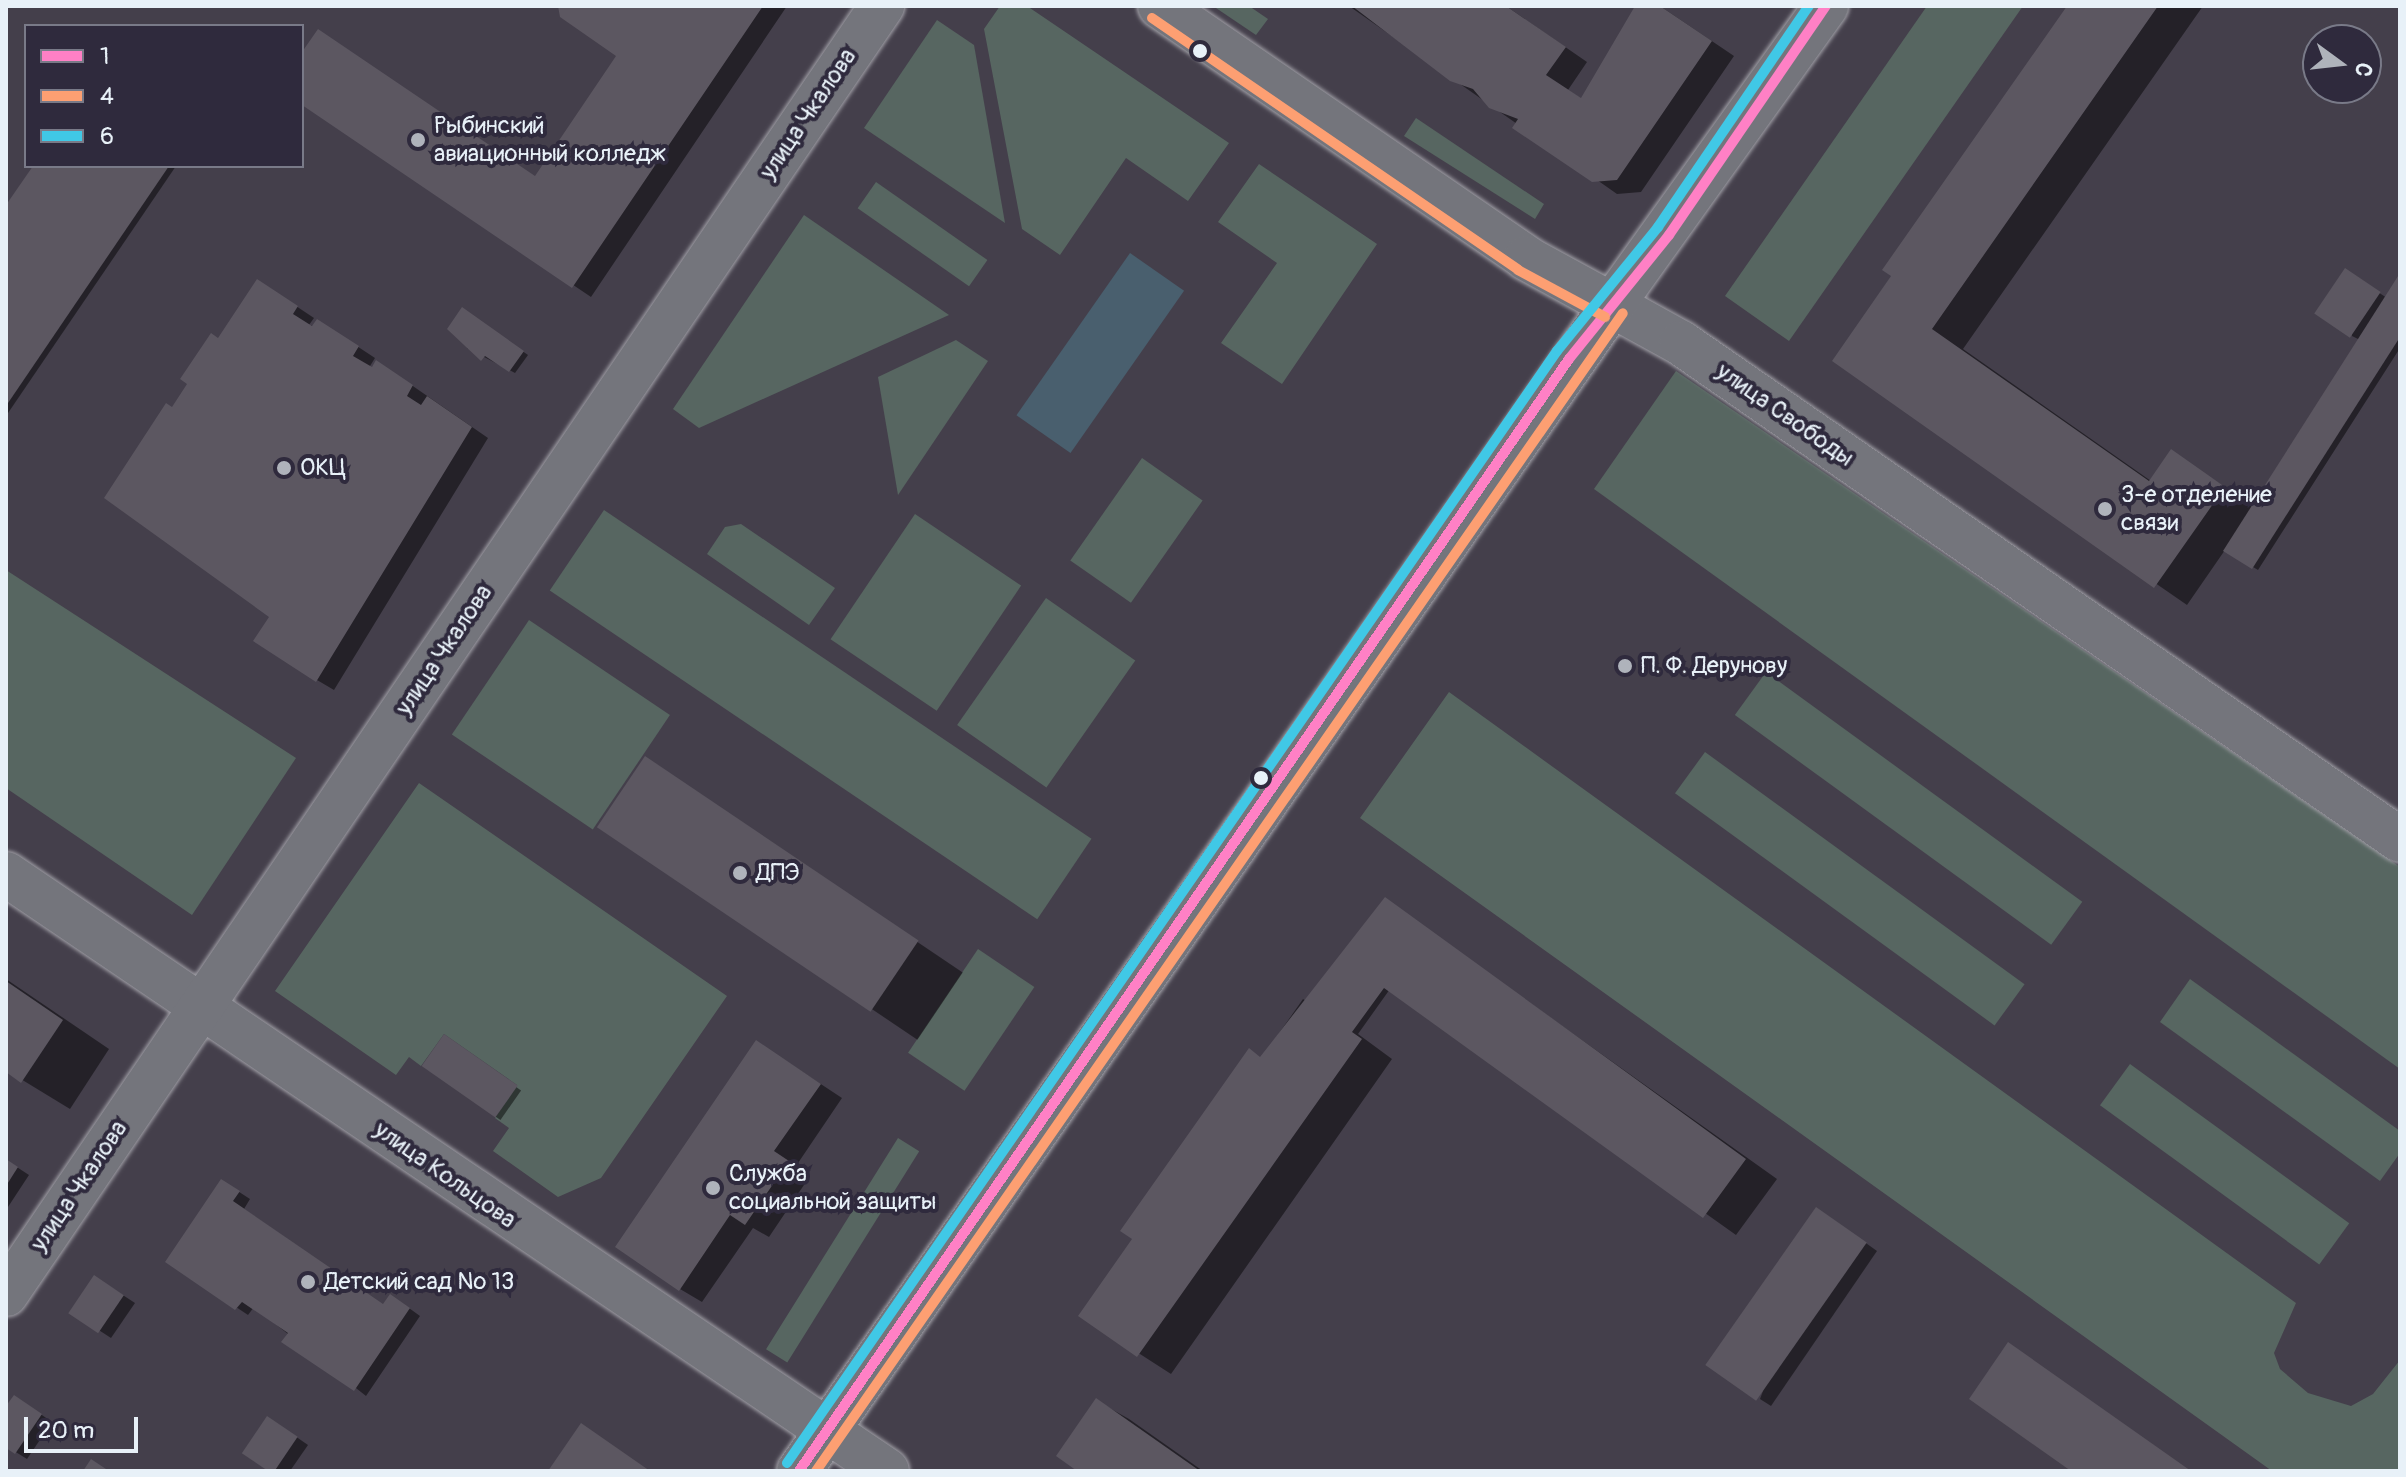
<!DOCTYPE html>
<html>
<head>
<meta charset="utf-8">
<style>
  body { margin:0 }
  #map { position:relative; width:2406px; height:1477px; overflow:hidden; background:#443f4b; font-family:Pangolin,sans-serif }
  div>[style] { position:absolute }
  .green>* { inset:0; background:#576661; transform-origin:0 0 }
  .water>* { inset:0; background:#495f6e; transform-origin:0 0 }
  .shadow>* { inset:0; background:#0007; transform-origin:0 0 }
  .building>* { inset:0; background:#5c5761; transform-origin:0 0 }
  .roads { filter:drop-shadow(0 0 2px #a1a0a7) drop-shadow(0 0 2px #a1a0a7) }
  .minor>* { height:44px; margin:-22px; padding:0 22px; transform-origin:22px; border-radius:22px; background:#74757c }
  .major>* { height:44px; margin:-22px; padding:0 22px; transform-origin:22px; border-radius:22px; background:#74757c }
  .bus-1>* { height:10px; margin:-5px; padding:0 5px; transform-origin:5px; border-radius:5px; background:#ff80c5 }
  .bus-2>* { height:10px; margin:-5px; padding:0 5px; transform-origin:5px; border-radius:5px; background:#fd9f72 }
  .bus-3>* { height:10px; margin:-5px; padding:0 5px; transform-origin:5px; border-radius:5px; background:#40c8e6 }
  .dots>* { width:22px; height:22px; translate:-50% -50%; box-sizing:border-box; border:4px solid #2f2a3d; border-radius:50% }
  span { translate:-50% -50%; white-space:nowrap; text-align:center; line-height:1.15; -webkit-text-stroke:8px #2f2a3d; paint-order:stroke }
  .street-label { font-size:24px; color:#e8f1f8 }
  .poi-label { font-size:24px; color:#e8f1f8 }
  .left { translate:0 -50%; text-align:left }
  .frame { position:absolute; inset:0; border:8px solid #e8f1f8; pointer-events:none }
  .legend { position:absolute; left:24px; top:24px; width:280px; height:144px; box-sizing:border-box; background:#2f2a3d; border:2px solid #797a88; margin:0; padding:10px 14px; list-style:none; font-size:24px; color:#e8f1f8 }
  .legend li { display:flex; align-items:center; gap:16px; height:40px }
  .legend b { width:40px; border:2px solid #797a88 }
  .north { position:absolute; left:2302px; top:24px; width:80px; height:80px; box-sizing:border-box; background:#2f2a3d; border:2px solid #797a88; border-radius:50%; rotate:105deg; font-size:22px; font-weight:700; line-height:32px; text-align:center; color:#e8f1f8 }
  .north::after { content:''; display:block; margin:auto; width:28px; height:36px; background:#afb3bb; clip-path:polygon(50% 0,100% 100%,50% 72%,0 100%) }
  .scale { position:absolute; left:24px; top:1417px; width:114px; height:36px; box-sizing:border-box; border:4px solid #e8f1f8; border-top:0; padding-left:10px; font-size:24px; line-height:28px; white-space:nowrap; color:#e8f1f8; -webkit-text-stroke:6px #2f2a3d; paint-order:stroke }
</style>
</head>
<body>
<div id="map">
  <div class="green">
    <div style="clip-path:polygon(1000px 6px,1027px 6px,1229px 143px,1188px 201px,1126px 158px,1060px 255px,1022px 229px,984px 29px)"></div>
    <div style="clip-path:polygon(1213px 6px,1249px 6px,1268px 19px,1256px 35px)"></div>
    <div style="clip-path:polygon(1927px 6px,2023px 6px,1789px 341px,1725px 296px)"></div>
    <div style="clip-path:polygon(937px 20px,974px 45px,1005px 223px,864px 128px)"></div>
    <div style="clip-path:polygon(1416px 118px,1544px 204px,1535px 219px,1404px 136px)"></div>
    <div style="clip-path:polygon(1259px 164px,1377px 244px,1282px 384px,1221px 343px,1277px 263px,1218px 222px)"></div>
    <div style="left:876px;top:182px;width:136px;height:32px;rotate:35deg"></div>
    <div style="clip-path:polygon(804px 215px,949px 315px,699px 428px,673px 409px)"></div>
    <div style="clip-path:polygon(956px 340px,988px 361px,898px 495px,878px 377px)"></div>
    <div style="clip-path:polygon(1676px 371px,2400px 867px,2400px 1069px,1594px 489px)"></div>
    <div style="left:1142px;top:458px;width:74px;height:125px;rotate:35deg"></div>
    <div style="left:604px;top:510px;width:588px;height:97px;rotate:34deg"></div>
    <div style="left:915px;top:514px;width:128px;height:151px;rotate:34deg"></div>
    <div style="clip-path:polygon(741px 524px,835px 588px,809px 625px,707px 554px,725px 527px)"></div>
    <div style="clip-path:polygon(6px 570px,296px 758px,192px 915px,6px 788px)"></div>
    <div style="left:1046px;top:598px;width:109px;height:155px;rotate:35deg"></div>
    <div style="left:529px;top:620px;width:170px;height:138px;rotate:34deg"></div>
    <div style="left:1766px;top:672px;width:391px;height:53px;rotate:36deg"></div>
    <div style="clip-path:polygon(1449px 692px,2296px 1303px,2274px 1353px,2280px 1369px,2308px 1393px,2351px 1406px,2373px 1394px,2400px 1360px,2400px 1471px,2272px 1471px,1360px 818px)"></div>
    <div style="left:1705px;top:752px;width:395px;height:51px;rotate:36deg"></div>
    <div style="clip-path:polygon(419px 783px,727px 996px,601px 1178px,558px 1197px,493px 1151px,509px 1128px,495px 1118px,517px 1085px,444px 1034px,421px 1066px,409px 1057px,396px 1075px,275px 991px)"></div>
    <div style="left:978px;top:949px;width:68px;height:125px;rotate:34deg"></div>
    <div style="clip-path:polygon(2190px 979px,2400px 1131px,2400px 1153px,2380px 1181px,2160px 1022px)"></div>
    <div style="left:2130px;top:1064px;width:271px;height:51px;rotate:36deg"></div>
    <div style="left:898px;top:1138px;width:25px;height:249px;rotate:32deg"></div>
  </div>
  <div class="water">
    <div style="left:1130px;top:253px;width:66px;height:198px;rotate:35deg"></div>
  </div>
  <div class="shadow">
    <div style="clip-path:polygon(562px 6px,787px 6px,591px 297px,302px 102px,302px 55px,536px 178px,619px 55px)"></div>
    <div style="clip-path:polygon(1349px 6px,1506px 6px,1587px 62px,1568px 90px,1583px 100px,1639px 6px,1660px 6px,1734px 56px,1641px 192px,1617px 194px)"></div>
    <div style="clip-path:polygon(2074px 6px,2203px 6px,1963px 349px,2151px 481px,2171px 452px,2254px 506px,2360px 340px,2352px 336px,2346px 271px,2387px 298px,2400px 277px,2400px 348px,2258px 570px,2225px 550px,2187px 605px,1834px 361px)"></div>
    <div style="clip-path:polygon(35px 166px,176px 166px,6px 416px,6px 209px)"></div>
    <div style="clip-path:polygon(275px 292px,314px 318px,309px 325px,334px 331px,375px 358px,365px 374px,394px 373px,488px 438px,334px 690px,317px 680px,271px 617px,173px 409px,219px 340px)"></div>
    <div style="clip-path:polygon(468px 313px,528px 355px,515px 373px,467px 348px)"></div>
    <div style="left:646px;top:759px;width:382px;height:81px;rotate:34deg"></div>
    <div style="clip-path:polygon(1433px 934px,1777px 1179px,1736px 1235px,1390px 989px,1358px 1034px,1392px 1059px,1171px 1374px,1081px 1316px,1303px 999px,1311px 1004px)"></div>
    <div style="clip-path:polygon(6px 979px,109px 1049px,70px 1109px,6px 1070px)"></div>
    <div style="left:449px;top:1040px;width:88px;height:36px;rotate:35deg"></div>
    <div style="clip-path:polygon(757px 1042px,842px 1098px,796px 1166px,810px 1176px,769px 1237px,753px 1228px,702px 1302px,680px 1289px)"></div>
    <div style="clip-path:polygon(6px 1160px,29px 1175px,6px 1210px)"></div>
    <div style="clip-path:polygon(233px 1188px,250px 1199px,244px 1209px,384px 1306px,402px 1303px,420px 1316px,366px 1396px,254px 1307px,248px 1315px,167px 1261px)"></div>
    <div style="clip-path:polygon(1828px 1216px,1877px 1251px,1771px 1406px,1760px 1399px)"></div>
    <div style="clip-path:polygon(106px 1284px,135px 1303px,111px 1338px,71px 1312px)"></div>
    <div style="clip-path:polygon(1097px 1401px,1129px 1419px,1203px 1471px,1080px 1471px)"></div>
    <div style="clip-path:polygon(26px 1404px,52px 1422px,27px 1459px,6px 1446px,6px 1410px)"></div>
    <div style="clip-path:polygon(279px 1425px,308px 1445px,290px 1471px,273px 1471px,245px 1452px)"></div>
  </div>
  <div class="building">
    <div style="clip-path:polygon(558px 6px,763px 6px,572px 288px,302px 105px,302px 52px,318px 29px,535px 176px,616px 56px,560px 17px)"></div>
    <div style="clip-path:polygon(1352px 6px,1506px 6px,1566px 47px,1546px 75px,1581px 98px,1635px 6px,1660px 6px,1712px 41px,1617px 180px,1592px 182px,1512px 128px,1518px 119px,1489px 108px,1473px 89px,1450px 81px)"></div>
    <div style="clip-path:polygon(2067px 6px,2158px 6px,1932px 329px,2149px 481px,2171px 449px,2225px 487px,2154px 588px,1832px 361px,1891px 276px,1882px 270px)"></div>
    <div style="clip-path:polygon(33px 166px,169px 166px,6px 406px,6px 205px)"></div>
    <div style="left:2345px;top:268px;width:43px;height:55px;rotate:34deg"></div>
    <div style="clip-path:polygon(2400px 273px,2400px 337px,2252px 569px,2223px 551px)"></div>
    <div style="clip-path:polygon(257px 279px,298px 306px,293px 314px,312px 326px,317px 319px,359px 346px,353px 356px,372px 367px,376px 360px,413px 385px,407px 396px,421px 405px,427px 396px,472px 427px,316px 682px,253px 641px,269px 617px,104px 498px,166px 403px,172px 407px,187px 384px,180px 379px,211px 333px,218px 338px)"></div>
    <div style="clip-path:polygon(462px 307px,524px 351px,509px 372px,485px 356px,481px 361px,447px 329px)"></div>
    <div style="left:645px;top:756px;width:330px;height:86px;rotate:34deg"></div>
    <div style="clip-path:polygon(1385px 897px,1746px 1159px,1703px 1218px,1384px 988px,1352px 1032px,1362px 1039px,1137px 1357px,1078px 1316px,1132px 1239px,1120px 1231px,1249px 1048px,1260px 1057px)"></div>
    <div style="clip-path:polygon(6px 981px,63px 1020px,21px 1083px,6px 1072px)"></div>
    <div style="left:444px;top:1034px;width:90px;height:39px;rotate:35deg"></div>
    <div style="clip-path:polygon(756px 1040px,821px 1084px,774px 1151px,789px 1161px,745px 1225px,730px 1215px,679px 1291px,615px 1247px)"></div>
    <div style="clip-path:polygon(6px 1159px,18px 1167px,6px 1186px)"></div>
    <div style="clip-path:polygon(221px 1179px,240px 1191px,233px 1201px,383px 1304px,390px 1294px,410px 1308px,354px 1391px,281px 1342px,288px 1333px,242px 1302px,235px 1310px,165px 1262px)"></div>
    <div style="left:1816px;top:1207px;width:62px;height:193px;rotate:35deg"></div>
    <div style="left:94px;top:1275px;width:36px;height:46px;rotate:34deg"></div>
    <div style="clip-path:polygon(2008px 1342px,2191px 1471px,2071px 1471px,1969px 1399px)"></div>
    <div style="clip-path:polygon(14px 1395px,42px 1414px,15px 1454px,6px 1448px,6px 1406px)"></div>
    <div style="clip-path:polygon(1096px 1398px,1200px 1471px,1077px 1471px,1056px 1456px)"></div>
    <div style="left:267px;top:1416px;width:37px;height:45px;rotate:34deg"></div>
    <div style="clip-path:polygon(581px 1423px,650px 1471px,548px 1471px)"></div>
    <div style="clip-path:polygon(91px 1459px,109px 1471px,83px 1471px)"></div>
  </div>
  <div class="roads">
    <div class="minor">
      <div style="left:6px;top:874px;width:1064px;rotate:34.12deg"></div>
      <div style="left:6px;top:1294px;width:1558px;rotate:-55.78deg"></div>
      <div style="left:799px;top:1471px;width:1421px;rotate:-55.11deg"></div>
      <div style="left:1612px;top:305px;width:79px;rotate:28.8deg"></div>
      <div style="left:1681px;top:343px;width:874px;rotate:34.65deg"></div>
    </div>
    <div class="major">
      <div style="left:1160px;top:6px;width:444px;rotate:34.5deg"></div>
      <div style="left:1526px;top:258px;width:98px;rotate:28.7deg"></div>
      <div style="left:1612px;top:305px;width:368px;rotate:-54.4deg"></div>
    </div>
  </div>
  <div class="bus-1">
    <div style="left:799px;top:1471px;width:1353px;rotate:-55.3deg"></div>
    <div style="left:1569px;top:359px;width:159px;rotate:-51.1deg"></div>
    <div style="left:1669px;top:235px;width:278px;rotate:-55.6deg"></div>
  </div>
  <div class="bus-2">
    <div style="left:1152px;top:18px;width:444px;rotate:34.5deg"></div>
    <div style="left:1518px;top:270px;width:99px;rotate:28.4deg"></div>
    <div style="left:816px;top:1471px;width:1411px;rotate:-55.13deg"></div>
  </div>
  <div class="bus-3">
    <div style="left:787px;top:1463px;width:1353px;rotate:-55.3deg"></div>
    <div style="left:1557px;top:351px;width:160px;rotate:-50.8deg"></div>
    <div style="left:1658px;top:227px;width:268px;rotate:-55.7deg"></div>
  </div>
  <div class="dots">
    <div style="left:1200px;top:51px;background:#e8f1f8"></div>
    <div style="left:418px;top:140px;background:#afb3bb"></div>
    <div style="left:284px;top:468px;background:#afb3bb"></div>
    <div style="left:2105px;top:509px;background:#afb3bb"></div>
    <div style="left:1625px;top:666px;background:#afb3bb"></div>
    <div style="left:1261px;top:778px;background:#e8f1f8"></div>
    <div style="left:740px;top:873px;background:#afb3bb"></div>
    <div style="left:713px;top:1188px;background:#afb3bb"></div>
    <div style="left:308px;top:1282px;background:#afb3bb"></div>
  </div>
  <div class="street-label">
    <span style="left:808px;top:114px;rotate:-56deg">улица Чкалова</span>
    <span style="left:1785px;top:415px;rotate:35deg">улица Свободы</span>
    <span style="left:444px;top:650px;rotate:-56deg">улица Чкалова</span>
    <span style="left:445px;top:1175px;rotate:35deg">улица Кольцова</span>
    <span style="left:79px;top:1186px;rotate:-56deg">улица Чкалова</span>
  </div>
  <div class="poi-label">
    <span class="left" style="left:434px;top:140px">Рыбинский<br>авиационный колледж</span>
    <span class="left" style="left:300px;top:468px">ОКЦ</span>
    <span class="left" style="left:2121px;top:509px">3-е отделение<br>связи</span>
    <span class="left" style="left:1641px;top:666px">П. Ф. Дерунову</span>
    <span class="left" style="left:756px;top:873px">ДПЭ</span>
    <span class="left" style="left:729px;top:1188px">Служба<br>социальной защиты</span>
    <span class="left" style="left:324px;top:1282px">Детский сад № 13</span>
  </div>
  <div class="frame"></div>
  <ul class="legend">
  <li><b style="height:10px;background:#ff80c5"></b>1</li>
  <li><b style="height:10px;background:#fd9f72"></b>4</li>
  <li><b style="height:10px;background:#40c8e6"></b>6</li>
  </ul>
  <div class="north">С</div>
  <div class="scale">20 m</div>
</div>
</body>
</html>
